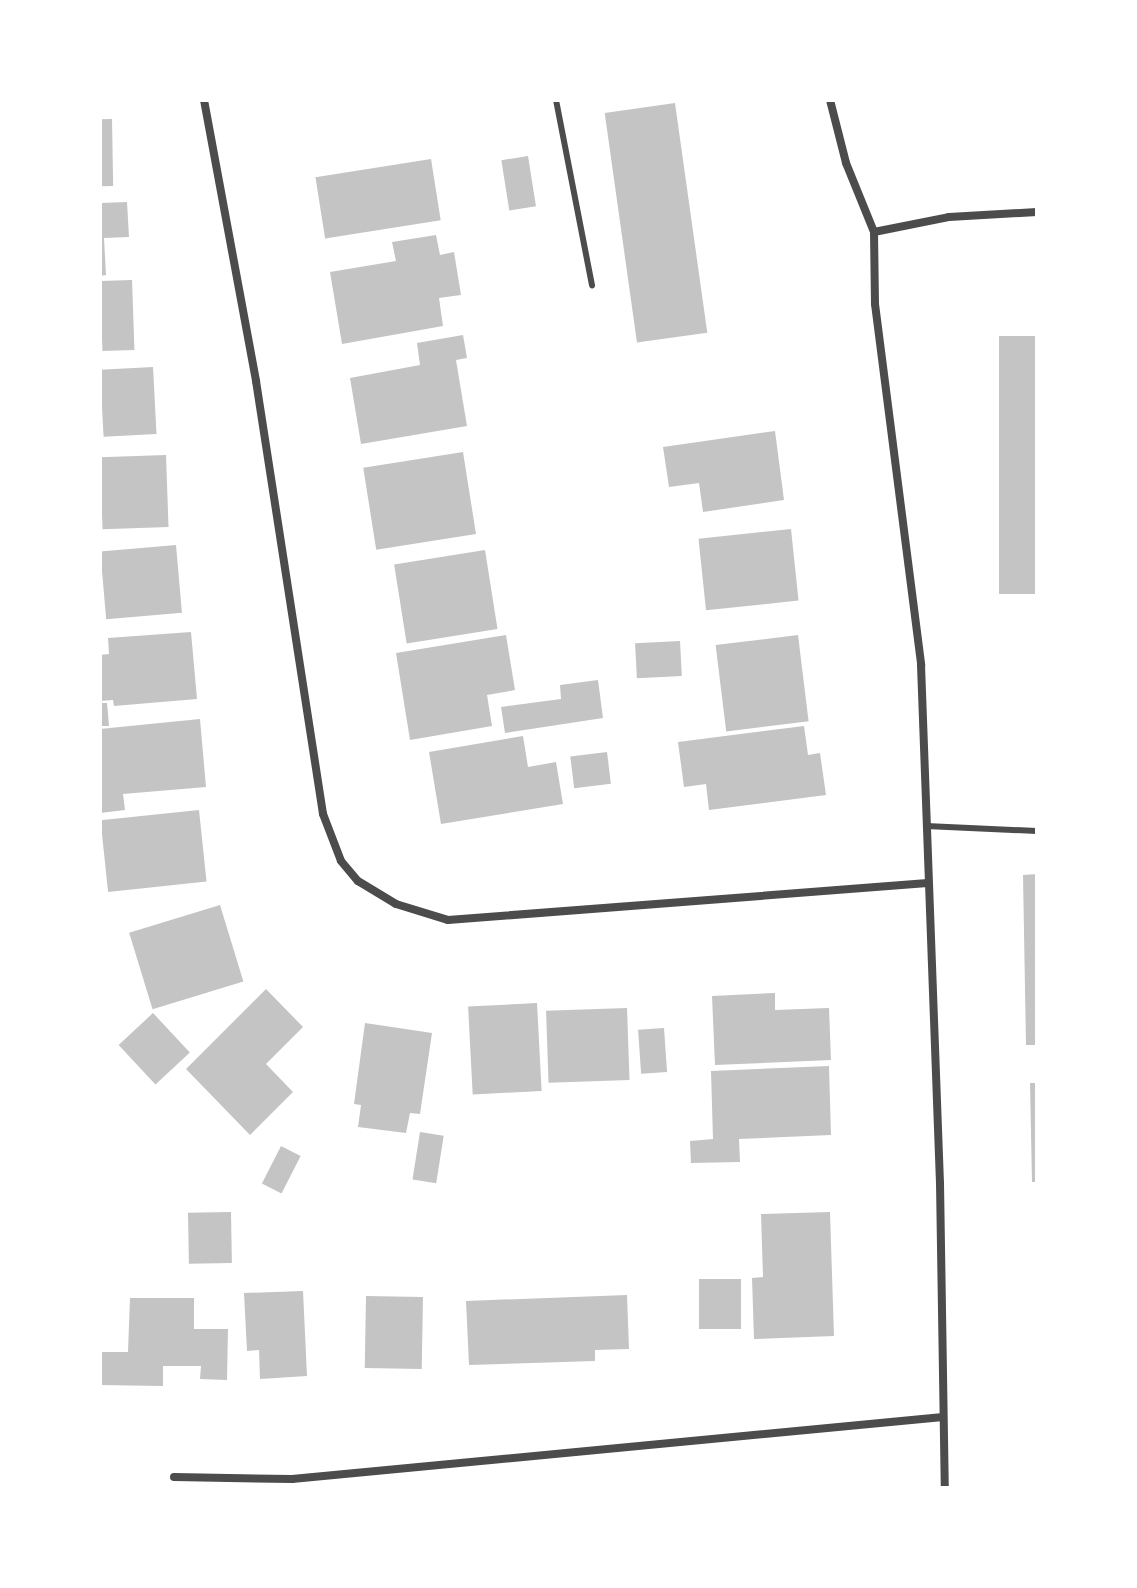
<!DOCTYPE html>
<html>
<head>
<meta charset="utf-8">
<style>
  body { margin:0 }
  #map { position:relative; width:1137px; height:1588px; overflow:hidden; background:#fff; font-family:Montserrat,sans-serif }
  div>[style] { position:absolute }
  .building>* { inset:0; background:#c4c4c4; transform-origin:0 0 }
  .service>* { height:6px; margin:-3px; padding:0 3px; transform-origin:3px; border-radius:3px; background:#4c4c4c }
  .minor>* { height:8px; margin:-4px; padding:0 4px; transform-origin:4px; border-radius:4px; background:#4c4c4c }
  span { translate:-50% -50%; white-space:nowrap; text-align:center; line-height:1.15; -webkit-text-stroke:7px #fff; paint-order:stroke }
  .frame { position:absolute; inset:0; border:102px solid #fff; pointer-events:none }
</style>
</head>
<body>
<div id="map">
  <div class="building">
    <div style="left:675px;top:103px;width:232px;height:71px;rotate:82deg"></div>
    <div style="left:112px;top:119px;width:67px;height:12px;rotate:89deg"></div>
    <div style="left:528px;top:156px;width:51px;height:27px;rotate:81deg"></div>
    <div style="left:431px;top:159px;width:62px;height:117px;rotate:81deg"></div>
    <div style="clip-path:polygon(127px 202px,129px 237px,104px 238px,106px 275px,100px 276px,100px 203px)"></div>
    <div style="clip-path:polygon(436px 235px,440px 255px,454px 252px,461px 295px,439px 298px,443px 326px,342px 344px,330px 272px,396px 261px,392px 242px)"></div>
    <div style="left:132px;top:280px;width:70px;height:32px;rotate:88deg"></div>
    <div style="clip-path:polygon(463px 335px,467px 358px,456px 360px,467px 426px,361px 444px,350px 378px,420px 365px,417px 343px)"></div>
    <div style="left:999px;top:336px;width:38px;height:258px"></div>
    <div style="left:153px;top:367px;width:67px;height:53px;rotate:87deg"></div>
    <div style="clip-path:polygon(775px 431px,784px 500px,703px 512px,699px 483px,669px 487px,663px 447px)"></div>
    <div style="left:463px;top:452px;width:83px;height:101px;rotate:81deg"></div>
    <div style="left:166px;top:455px;width:72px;height:66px;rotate:88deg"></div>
    <div style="left:791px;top:529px;width:72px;height:93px;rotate:84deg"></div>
    <div style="left:176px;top:545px;width:68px;height:76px;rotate:85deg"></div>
    <div style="left:485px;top:550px;width:80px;height:92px;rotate:81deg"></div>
    <div style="clip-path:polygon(191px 632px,197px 699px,114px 706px,113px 700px,100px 701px,100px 655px,109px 654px,108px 638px)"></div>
    <div style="clip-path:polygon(506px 635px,515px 690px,487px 695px,492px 726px,410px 740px,396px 653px)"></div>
    <div style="left:798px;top:635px;width:87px;height:83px;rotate:83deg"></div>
    <div style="left:680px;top:641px;width:35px;height:45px;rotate:87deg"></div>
    <div style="clip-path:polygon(598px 680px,603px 718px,505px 733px,501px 707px,561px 699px,560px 685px)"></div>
    <div style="clip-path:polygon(100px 703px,107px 703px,109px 726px,100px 726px)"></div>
    <div style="clip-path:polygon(200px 719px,206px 787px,123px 794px,125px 810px,100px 813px,100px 729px)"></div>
    <div style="clip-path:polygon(804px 726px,808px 755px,820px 753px,826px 795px,709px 810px,706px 784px,684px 787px,678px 742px)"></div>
    <div style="clip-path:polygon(523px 736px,528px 767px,556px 762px,563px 804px,441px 824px,429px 752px)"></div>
    <div style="left:607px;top:752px;width:32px;height:37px;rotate:83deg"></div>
    <div style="left:199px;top:810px;width:72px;height:99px;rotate:84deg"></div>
    <div style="clip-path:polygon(1037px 874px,1037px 1045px,1026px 1045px,1023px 875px)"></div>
    <div style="left:220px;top:905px;width:80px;height:95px;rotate:73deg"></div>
    <div style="clip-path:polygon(266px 989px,303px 1027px,266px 1064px,293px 1092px,250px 1135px,186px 1069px)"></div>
    <div style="clip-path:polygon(775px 993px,775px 1010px,829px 1008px,831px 1060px,715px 1065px,712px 996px)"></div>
    <div style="left:537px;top:1003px;width:88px;height:69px;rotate:87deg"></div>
    <div style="left:627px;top:1008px;width:72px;height:81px;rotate:88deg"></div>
    <div style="left:153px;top:1013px;width:54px;height:47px;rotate:47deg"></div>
    <div style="clip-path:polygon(365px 1023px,432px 1033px,420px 1114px,410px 1113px,406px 1133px,358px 1127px,361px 1105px,354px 1104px)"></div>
    <div style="left:664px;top:1028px;width:44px;height:26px;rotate:86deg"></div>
    <div style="clip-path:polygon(829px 1066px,831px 1135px,739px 1139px,740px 1162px,691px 1163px,690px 1141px,713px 1139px,711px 1071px)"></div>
    <div style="clip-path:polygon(1030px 1083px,1037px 1083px,1037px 1182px,1032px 1182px)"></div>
    <div style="left:420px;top:1132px;width:24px;height:48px;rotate:9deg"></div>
    <div style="left:281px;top:1146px;width:22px;height:42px;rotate:27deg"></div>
    <div style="left:231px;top:1212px;width:51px;height:43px;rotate:89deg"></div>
    <div style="clip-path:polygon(830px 1212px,834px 1336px,754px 1339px,752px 1278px,763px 1277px,761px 1214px)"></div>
    <div style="left:741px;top:1279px;width:50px;height:42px;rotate:90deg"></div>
    <div style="clip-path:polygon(303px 1291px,307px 1376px,260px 1379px,259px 1350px,247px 1351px,244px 1293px)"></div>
    <div style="clip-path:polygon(627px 1295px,629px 1349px,595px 1350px,595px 1361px,469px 1365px,466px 1301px)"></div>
    <div style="left:366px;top:1296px;width:57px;height:72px;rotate:1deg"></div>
    <div style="clip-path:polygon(130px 1298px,194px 1298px,194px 1329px,228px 1329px,227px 1380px,200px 1379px,201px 1366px,163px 1366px,163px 1386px,100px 1385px,100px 1352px,128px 1352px)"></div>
  </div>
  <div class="service">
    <div style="left:556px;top:100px;width:189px;rotate:79deg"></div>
    <div style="left:926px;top:826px;width:111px;rotate:2.6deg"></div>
  </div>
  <div class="minor">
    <div style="left:204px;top:100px;width:286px;rotate:79.5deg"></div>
    <div style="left:256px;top:381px;width:438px;rotate:81.2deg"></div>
    <div style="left:323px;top:814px;width:50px;rotate:69deg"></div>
    <div style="left:341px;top:861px;width:26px;rotate:50deg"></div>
    <div style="left:358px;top:881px;width:44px;rotate:31.2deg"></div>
    <div style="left:396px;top:904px;width:54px;rotate:17.1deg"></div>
    <div style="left:448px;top:920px;width:481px;rotate:-4.4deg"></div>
    <div style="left:830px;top:100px;width:65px;rotate:75.7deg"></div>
    <div style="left:846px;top:163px;width:74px;rotate:67.9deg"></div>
    <div style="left:874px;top:232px;width:72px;rotate:89.2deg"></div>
    <div style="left:875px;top:304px;width:364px;rotate:82.7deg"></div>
    <div style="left:921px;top:665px;width:518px;rotate:87.9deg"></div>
    <div style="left:940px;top:1183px;width:305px;rotate:89.1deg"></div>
    <div style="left:874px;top:232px;width:76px;rotate:-11.3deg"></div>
    <div style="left:949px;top:217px;width:88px;rotate:-3.3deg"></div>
    <div style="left:174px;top:1477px;width:118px;rotate:1deg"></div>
    <div style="left:292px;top:1479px;width:654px;rotate:-5.44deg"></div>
  </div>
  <div class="frame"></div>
</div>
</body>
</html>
